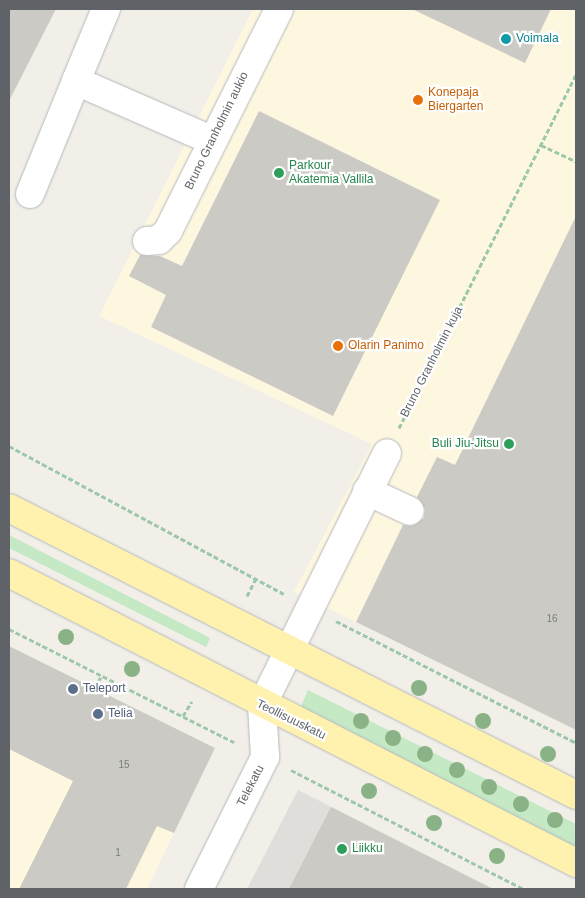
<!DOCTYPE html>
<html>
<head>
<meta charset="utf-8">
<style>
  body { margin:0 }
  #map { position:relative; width:585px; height:898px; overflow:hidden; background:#f1efe8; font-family:Arial,sans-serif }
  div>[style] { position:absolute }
  .commercial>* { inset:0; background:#fef7e0 }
  .industrial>* { inset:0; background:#e0deda }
  .green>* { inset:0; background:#c5e8c5 }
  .building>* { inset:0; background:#cccac5 }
  .path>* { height:3px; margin-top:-1.5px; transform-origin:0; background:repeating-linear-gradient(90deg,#9cc7a9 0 5px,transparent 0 7.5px) }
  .roads { filter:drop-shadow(0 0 1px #b5b8bc) drop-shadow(0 0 1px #b5b8bc) }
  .minor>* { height:28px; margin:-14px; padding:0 14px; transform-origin:14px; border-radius:14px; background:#fff }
  .major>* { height:28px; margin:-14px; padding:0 14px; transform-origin:14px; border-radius:14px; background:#fff2af }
  .trees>* { width:16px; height:16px; margin:-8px; border-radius:50%; background:#89b387 }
  .dots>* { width:14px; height:14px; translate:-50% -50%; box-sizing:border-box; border:2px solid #fff; border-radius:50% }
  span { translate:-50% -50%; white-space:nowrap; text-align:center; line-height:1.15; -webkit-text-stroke:4.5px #fff; paint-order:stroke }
  .number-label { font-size:10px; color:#7a7d7f }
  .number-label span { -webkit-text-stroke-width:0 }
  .culture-label { font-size:12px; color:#0d838f }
  .left { translate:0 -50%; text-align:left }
  .food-label { font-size:12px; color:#c56008 }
  .street-label { font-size:12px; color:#5f6368 }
  .leisure-label { font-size:12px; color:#27864d }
  .right { translate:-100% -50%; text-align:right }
  .service-label { font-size:12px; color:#4e5e75 }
  .frame { position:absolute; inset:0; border:10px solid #5f6368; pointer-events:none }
</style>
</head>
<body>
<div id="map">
  <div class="commercial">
    <div style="clip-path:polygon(253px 9px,576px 9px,576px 730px,294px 592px,372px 444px,99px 316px)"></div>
    <div style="clip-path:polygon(9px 646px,215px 748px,147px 889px,9px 889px)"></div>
  </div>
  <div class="industrial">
    <div style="clip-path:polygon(298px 790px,493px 889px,247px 889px)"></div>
  </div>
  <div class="green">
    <div style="clip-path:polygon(9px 535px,210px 638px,206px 647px,9px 548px)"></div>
    <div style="clip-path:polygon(308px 690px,576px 824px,576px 850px,300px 709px)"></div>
  </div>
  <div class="building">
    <div style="clip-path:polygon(9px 9px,56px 9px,9px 101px)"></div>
    <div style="clip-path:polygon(412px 9px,551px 9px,525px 63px)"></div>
    <div style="clip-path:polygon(259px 111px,440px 200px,333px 416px,151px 327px,166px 295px,129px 276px,140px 255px,160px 256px,182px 266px)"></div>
    <div style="clip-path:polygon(576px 216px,576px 730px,356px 622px,403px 525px,412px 526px,424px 518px,425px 509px,417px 497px,437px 457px,455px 465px)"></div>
    <div style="clip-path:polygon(9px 646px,215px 748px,174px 833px,157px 826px,126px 889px,19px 889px,73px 781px,9px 749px)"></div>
    <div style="clip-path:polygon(331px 807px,493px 889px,289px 889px)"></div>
  </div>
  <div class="path">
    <div style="left:541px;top:145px;width:38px;rotate:25deg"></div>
    <div style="left:399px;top:428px;width:396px;rotate:-63.4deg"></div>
    <div style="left:9px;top:446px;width:312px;rotate:28.3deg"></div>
    <div style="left:247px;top:596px;width:20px;rotate:-63deg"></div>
    <div style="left:336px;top:621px;width:269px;rotate:26.9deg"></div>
    <div style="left:9px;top:629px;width:252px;rotate:26.7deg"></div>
    <div style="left:94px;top:688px;width:15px;rotate:-58deg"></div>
    <div style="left:183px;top:716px;width:17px;rotate:-59deg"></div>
    <div style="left:291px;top:770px;width:262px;rotate:27.1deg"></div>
  </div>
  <div class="roads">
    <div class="minor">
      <div style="left:76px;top:81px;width:78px;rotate:-67.4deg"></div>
      <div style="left:30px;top:194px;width:122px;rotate:-67.8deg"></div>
      <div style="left:76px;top:81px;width:147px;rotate:23.6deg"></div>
      <div style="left:147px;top:241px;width:12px;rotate:-5deg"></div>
      <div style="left:159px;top:240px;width:13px;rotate:-45deg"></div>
      <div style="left:168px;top:231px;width:248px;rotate:-63.4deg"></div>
      <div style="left:367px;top:491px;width:47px;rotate:24.9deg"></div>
      <div style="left:199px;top:889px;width:148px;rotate:-63.4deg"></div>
      <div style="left:265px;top:757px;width:52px;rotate:-93.3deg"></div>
      <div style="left:262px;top:705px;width:281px;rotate:-63.6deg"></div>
    </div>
    <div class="major">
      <div style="left:9px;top:508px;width:635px;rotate:26.85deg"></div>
      <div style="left:9px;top:573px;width:637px;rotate:27.09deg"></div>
    </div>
  </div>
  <div class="trees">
    <div style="left:66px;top:637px"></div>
    <div style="left:132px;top:669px"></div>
    <div style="left:419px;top:688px"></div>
    <div style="left:361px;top:721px"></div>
    <div style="left:483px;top:721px"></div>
    <div style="left:393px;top:738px"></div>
    <div style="left:425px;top:754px"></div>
    <div style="left:548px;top:754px"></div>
    <div style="left:457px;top:770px"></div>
    <div style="left:489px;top:787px"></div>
    <div style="left:369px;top:791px"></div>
    <div style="left:521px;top:804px"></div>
    <div style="left:555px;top:820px"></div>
    <div style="left:434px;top:823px"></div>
    <div style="left:497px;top:856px"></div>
  </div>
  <div class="dots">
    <div style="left:506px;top:39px;background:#0f9aa8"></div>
    <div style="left:418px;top:100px;background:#e8710a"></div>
    <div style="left:279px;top:173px;background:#2e9e5b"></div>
    <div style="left:338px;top:346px;background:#e8710a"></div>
    <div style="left:509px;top:444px;background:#2e9e5b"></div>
    <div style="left:73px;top:689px;background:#5c6f8a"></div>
    <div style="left:98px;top:714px;background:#5c6f8a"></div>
    <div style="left:342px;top:849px;background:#2e9e5b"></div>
  </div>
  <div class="number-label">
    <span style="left:552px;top:619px">16</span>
    <span style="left:124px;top:765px">15</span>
    <span style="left:118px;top:853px">1</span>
  </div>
  <div class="culture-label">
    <span class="left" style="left:516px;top:39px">Voimala</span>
  </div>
  <div class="food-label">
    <span class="left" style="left:428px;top:100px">Konepaja<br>Biergarten</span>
    <span class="left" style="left:348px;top:346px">Olarin Panimo</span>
  </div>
  <div class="street-label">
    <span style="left:217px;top:131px;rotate:-64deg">Bruno Granholmin aukio</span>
    <span style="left:432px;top:362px;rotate:-63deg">Bruno Granholmin kuja</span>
    <span style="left:291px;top:720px;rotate:26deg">Teollisuuskatu</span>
    <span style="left:251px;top:786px;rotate:-63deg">Telekatu</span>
  </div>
  <div class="leisure-label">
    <span class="left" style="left:289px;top:173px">Parkour<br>Akatemia Vallila</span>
    <span class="right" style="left:499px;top:444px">Buli Jiu-Jitsu</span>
    <span class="left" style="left:352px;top:849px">Liikku</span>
  </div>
  <div class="service-label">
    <span class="left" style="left:83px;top:689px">Teleport</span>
    <span class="left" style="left:108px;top:714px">Telia</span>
  </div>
  <div class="frame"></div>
</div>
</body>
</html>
